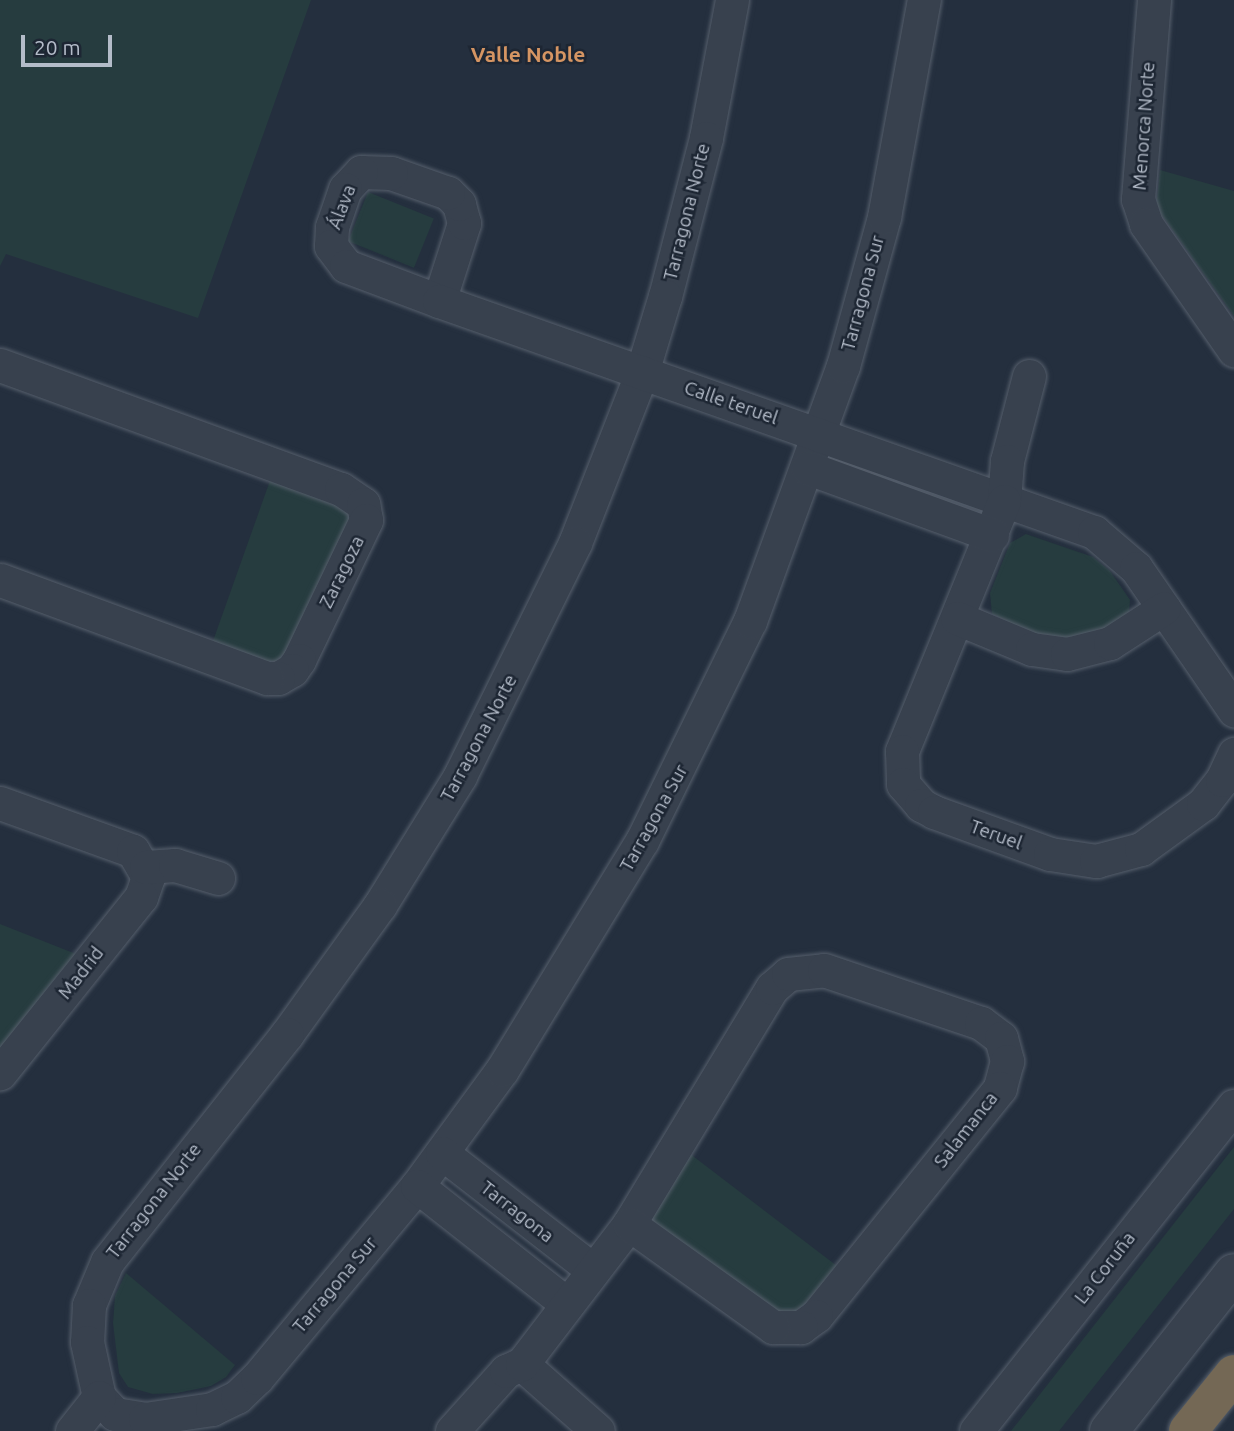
<!DOCTYPE html>
<html>
<head>
<meta charset="utf-8">
<style>
  body { margin:0 }
  #map { position:relative; width:1234px; height:1431px; overflow:hidden; background:#242f3e; font-family:Ubuntu,sans-serif }
  div>[style] { position:absolute }
  .green>* { inset:0; background:#263c3f; transform-origin:0 0 }
  .roads { filter:drop-shadow(0 0 2px #565f6c) drop-shadow(0 0 2px #565f6c) }
  .minor>* { height:33px; margin:-16.5px; padding:0 16.5px; transform-origin:16.5px; border-radius:16.5px; background:#38414e }
  .tertiary>* { height:38px; margin:-19px; padding:0 19px; transform-origin:19px; border-radius:19px; background:#38414e }
  .motorway>* { height:38px; margin:-19px; padding:0 19px; transform-origin:19px; border-radius:19px; background:#746855 }
  span { translate:-50% -50%; white-space:nowrap; text-align:center; line-height:1.15; -webkit-text-stroke:5px #1d2633; paint-order:stroke }
  .street-label { font-size:19px; color:#b4bcc9 }
  .neighbourhood-label { font-size:21px; color:#d59563; font-weight:700 }
  .scale { position:absolute; left:21px; top:35px; width:91px; height:32px; box-sizing:border-box; border:4px solid #b4bcc9; border-top:0; padding-left:9px; font-size:21px; line-height:24px; white-space:nowrap; color:#b4bcc9; -webkit-text-stroke:5px #1d2633; paint-order:stroke }
</style>
</head>
<body>
<div id="map">
  <div class="green">
    <div style="clip-path:polygon(0 0,311px 0,198px 318px,6px 254px,0 266px)"></div>
    <div style="clip-path:polygon(1160px 170px,1234px 191px,1234px 316px,1156px 207px)"></div>
    <div style="left:368px;top:192px;width:71px;height:53px;rotate:22deg"></div>
    <div style="clip-path:polygon(272px 475px,340px 497px,355px 515px,295px 644px,277px 661px,263px 662px,213px 641px)"></div>
    <div style="clip-path:polygon(1026px 534px,1093px 557px,1110px 571px,1130px 600px,1129px 612px,1093px 638px,1042px 638px,992px 614px,990px 593px,1010px 543px)"></div>
    <div style="clip-path:polygon(0 924px,81px 956px,0 1059px)"></div>
    <div style="clip-path:polygon(1234px 1147px,1234px 1209px,1059px 1431px,1011px 1431px)"></div>
    <div style="clip-path:polygon(685px 1150px,841px 1269px,787px 1321px,653px 1225px,649px 1213px)"></div>
    <div style="clip-path:polygon(126px 1273px,235px 1365px,226px 1377px,211px 1386px,177px 1393px,153px 1394px,128px 1387px,119px 1373px,113px 1323px,115px 1296px)"></div>
  </div>
  <div class="roads">
    <div class="minor">
      <div style="left:732px;top:0;width:140px;rotate:100.7deg"></div>
      <div style="left:706px;top:138px;width:163px;rotate:104.5deg"></div>
      <div style="left:665px;top:296px;width:79px;rotate:106.8deg"></div>
      <div style="left:642px;top:372px;width:184px;rotate:111.4deg"></div>
      <div style="left:575px;top:543px;width:260px;rotate:116.3deg"></div>
      <div style="left:460px;top:776px;width:152px;rotate:121.8deg"></div>
      <div style="left:380px;top:905px;width:159px;rotate:125.8deg"></div>
      <div style="left:287px;top:1034px;width:290px;rotate:128.3deg"></div>
      <div style="left:107px;top:1262px;width:47px;rotate:112.7deg"></div>
      <div style="left:89px;top:1305px;width:37px;rotate:93deg"></div>
      <div style="left:87px;top:1342px;width:56px;rotate:77.7deg"></div>
      <div style="left:99px;top:1397px;width:23px;rotate:47deg"></div>
      <div style="left:115px;top:1414px;width:30px;rotate:9deg"></div>
      <div style="left:145px;top:1419px;width:68px;rotate:-8.5deg"></div>
      <div style="left:212px;top:1409px;width:28px;rotate:-26deg"></div>
      <div style="left:237px;top:1397px;width:28px;rotate:-44deg"></div>
      <div style="left:257px;top:1378px;width:250px;rotate:-50.2deg"></div>
      <div style="left:417px;top:1186px;width:144px;rotate:-53.8deg"></div>
      <div style="left:502px;top:1070px;width:268px;rotate:-58.6deg"></div>
      <div style="left:642px;top:841px;width:245px;rotate:-63.9deg"></div>
      <div style="left:750px;top:621px;width:271px;rotate:-70deg"></div>
      <div style="left:843px;top:366px;width:155px;rotate:-74.6deg"></div>
      <div style="left:884px;top:217px;width:221px;rotate:-79.6deg"></div>
      <div style="left:1154px;top:0;width:200px;rotate:94.6deg"></div>
      <div style="left:1138px;top:199px;width:26px;rotate:72deg"></div>
      <div style="left:1146px;top:224px;width:154px;rotate:55.1deg"></div>
      <div style="left:439px;top:301px;width:82px;rotate:-72.2deg"></div>
      <div style="left:464px;top:223px;width:20px;rotate:-105deg"></div>
      <div style="left:459px;top:204px;width:16px;rotate:-135deg"></div>
      <div style="left:448px;top:193px;width:60px;rotate:-160.7deg"></div>
      <div style="left:391px;top:173px;width:30px;rotate:-178deg"></div>
      <div style="left:361px;top:172px;width:23px;rotate:133deg"></div>
      <div style="left:345px;top:189px;width:40px;rotate:108.9deg"></div>
      <div style="left:332px;top:227px;width:19px;rotate:93deg"></div>
      <div style="left:331px;top:246px;width:25px;rotate:53deg"></div>
      <div style="left:346px;top:266px;width:99px;rotate:20.6deg"></div>
      <div style="left:439px;top:301px;width:695px;rotate:19.43deg"></div>
      <div style="left:1094px;top:532px;width:55px;rotate:40.6deg"></div>
      <div style="left:1136px;top:568px;width:173px;rotate:55.4deg"></div>
      <div style="left:0;top:365px;width:363px;rotate:20deg"></div>
      <div style="left:341px;top:489px;width:27px;rotate:34deg"></div>
      <div style="left:363px;top:504px;width:16px;rotate:79deg"></div>
      <div style="left:366px;top:520px;width:155px;rotate:115.6deg"></div>
      <div style="left:299px;top:660px;width:12px;rotate:125deg"></div>
      <div style="left:292px;top:670px;width:16px;rotate:150deg"></div>
      <div style="left:278px;top:678px;width:11px;rotate:180deg"></div>
      <div style="left:267px;top:678px;width:284px;rotate:-159.8deg"></div>
      <div style="left:1029px;top:376px;width:88px;rotate:104.5deg"></div>
      <div style="left:1007px;top:461px;width:40px;rotate:94.3deg"></div>
      <div style="left:1004px;top:501px;width:270px;rotate:112.2deg"></div>
      <div style="left:902px;top:751px;width:33px;rotate:88deg"></div>
      <div style="left:903px;top:784px;width:28px;rotate:49deg"></div>
      <div style="left:921px;top:805px;width:15px;rotate:28deg"></div>
      <div style="left:934px;top:812px;width:123px;rotate:19.9deg"></div>
      <div style="left:1050px;top:854px;width:47px;rotate:8.7deg"></div>
      <div style="left:1096px;top:861px;width:47px;rotate:-14.9deg"></div>
      <div style="left:1141px;top:849px;width:77px;rotate:-36deg"></div>
      <div style="left:1203px;top:804px;width:31px;rotate:-52deg"></div>
      <div style="left:1222px;top:780px;width:29px;rotate:-65deg"></div>
      <div style="left:808px;top:468px;width:196px;rotate:20deg"></div>
      <div style="left:957px;top:618px;width:81px;rotate:22.5deg"></div>
      <div style="left:1032px;top:649px;width:35px;rotate:8deg"></div>
      <div style="left:1067px;top:654px;width:44px;rotate:-14.3deg"></div>
      <div style="left:1110px;top:643px;width:64px;rotate:-32.9deg"></div>
      <div style="left:0;top:803px;width:141px;rotate:19.8deg"></div>
      <div style="left:133px;top:851px;width:30px;rotate:60deg"></div>
      <div style="left:148px;top:877px;width:21px;rotate:109deg"></div>
      <div style="left:141px;top:897px;width:226px;rotate:128.7deg"></div>
      <div style="left:146px;top:867px;width:29px;rotate:-4deg"></div>
      <div style="left:175px;top:865px;width:45px;rotate:16.8deg"></div>
      <div style="left:442px;top:1153px;width:191px;rotate:37.8deg"></div>
      <div style="left:417px;top:1186px;width:191px;rotate:38.2deg"></div>
      <div style="left:522px;top:1364px;width:101px;rotate:41.4deg"></div>
      <div style="left:72px;top:1431px;width:43px;rotate:-51.5deg"></div>
      <div style="left:452px;top:1431px;width:81px;rotate:-48deg"></div>
      <div style="left:506px;top:1371px;width:17px;rotate:-24deg"></div>
      <div style="left:522px;top:1364px;width:176px;rotate:-52.6deg"></div>
      <div style="left:629px;top:1224px;width:276px;rotate:-58.8deg"></div>
      <div style="left:772px;top:988px;width:21px;rotate:-41deg"></div>
      <div style="left:788px;top:974px;width:36px;rotate:-6deg"></div>
      <div style="left:824px;top:970px;width:166px;rotate:18.7deg"></div>
      <div style="left:981px;top:1023px;width:25px;rotate:37deg"></div>
      <div style="left:1001px;top:1038px;width:24px;rotate:75deg"></div>
      <div style="left:1007px;top:1061px;width:28px;rotate:105deg"></div>
      <div style="left:1000px;top:1088px;width:293px;rotate:128.9deg"></div>
      <div style="left:816px;top:1316px;width:19px;rotate:144deg"></div>
      <div style="left:801px;top:1327px;width:28px;rotate:180deg"></div>
      <div style="left:773px;top:1327px;width:177px;rotate:-144.4deg"></div>
      <div style="left:976px;top:1431px;width:415px;rotate:-51.6deg"></div>
    </div>
    <div class="tertiary">
      <div style="left:1109px;top:1431px;width:201px;rotate:-51.7deg"></div>
    </div>
    <div class="motorway">
      <div style="left:1188px;top:1431px;width:73px;rotate:-51.1deg"></div>
    </div>
  </div>
  <div class="street-label">
    <span style="left:1144px;top:126px;rotate:-86deg">Menorca Norte</span>
    <span style="left:342px;top:207px;rotate:-69deg">Álava</span>
    <span style="left:687px;top:212px;rotate:-76deg">Tarragona Norte</span>
    <span style="left:863px;top:293px;rotate:-75deg">Tarragona Sur</span>
    <span style="left:731px;top:403px;rotate:19deg">Calle teruel</span>
    <span style="left:342px;top:572px;rotate:-64deg">Zaragoza</span>
    <span style="left:479px;top:738px;rotate:-62deg">Tarragona Norte</span>
    <span style="left:654px;top:818px;rotate:-61deg">Tarragona Sur</span>
    <span style="left:996px;top:835px;rotate:20deg">Teruel</span>
    <span style="left:81px;top:973px;rotate:-52deg">Madrid</span>
    <span style="left:966px;top:1130px;rotate:-52deg">Salamanca</span>
    <span style="left:154px;top:1201px;rotate:-52deg">Tarragona Norte</span>
    <span style="left:517px;top:1212px;rotate:38deg">Tarragona</span>
    <span style="left:1105px;top:1268px;rotate:-52deg">La Coruña</span>
    <span style="left:335px;top:1285px;rotate:-50deg">Tarragona Sur</span>
  </div>
  <div class="neighbourhood-label">
    <span style="left:528px;top:54px">Valle Noble</span>
  </div>
  <div class="scale">20 m</div>
</div>
</body>
</html>
